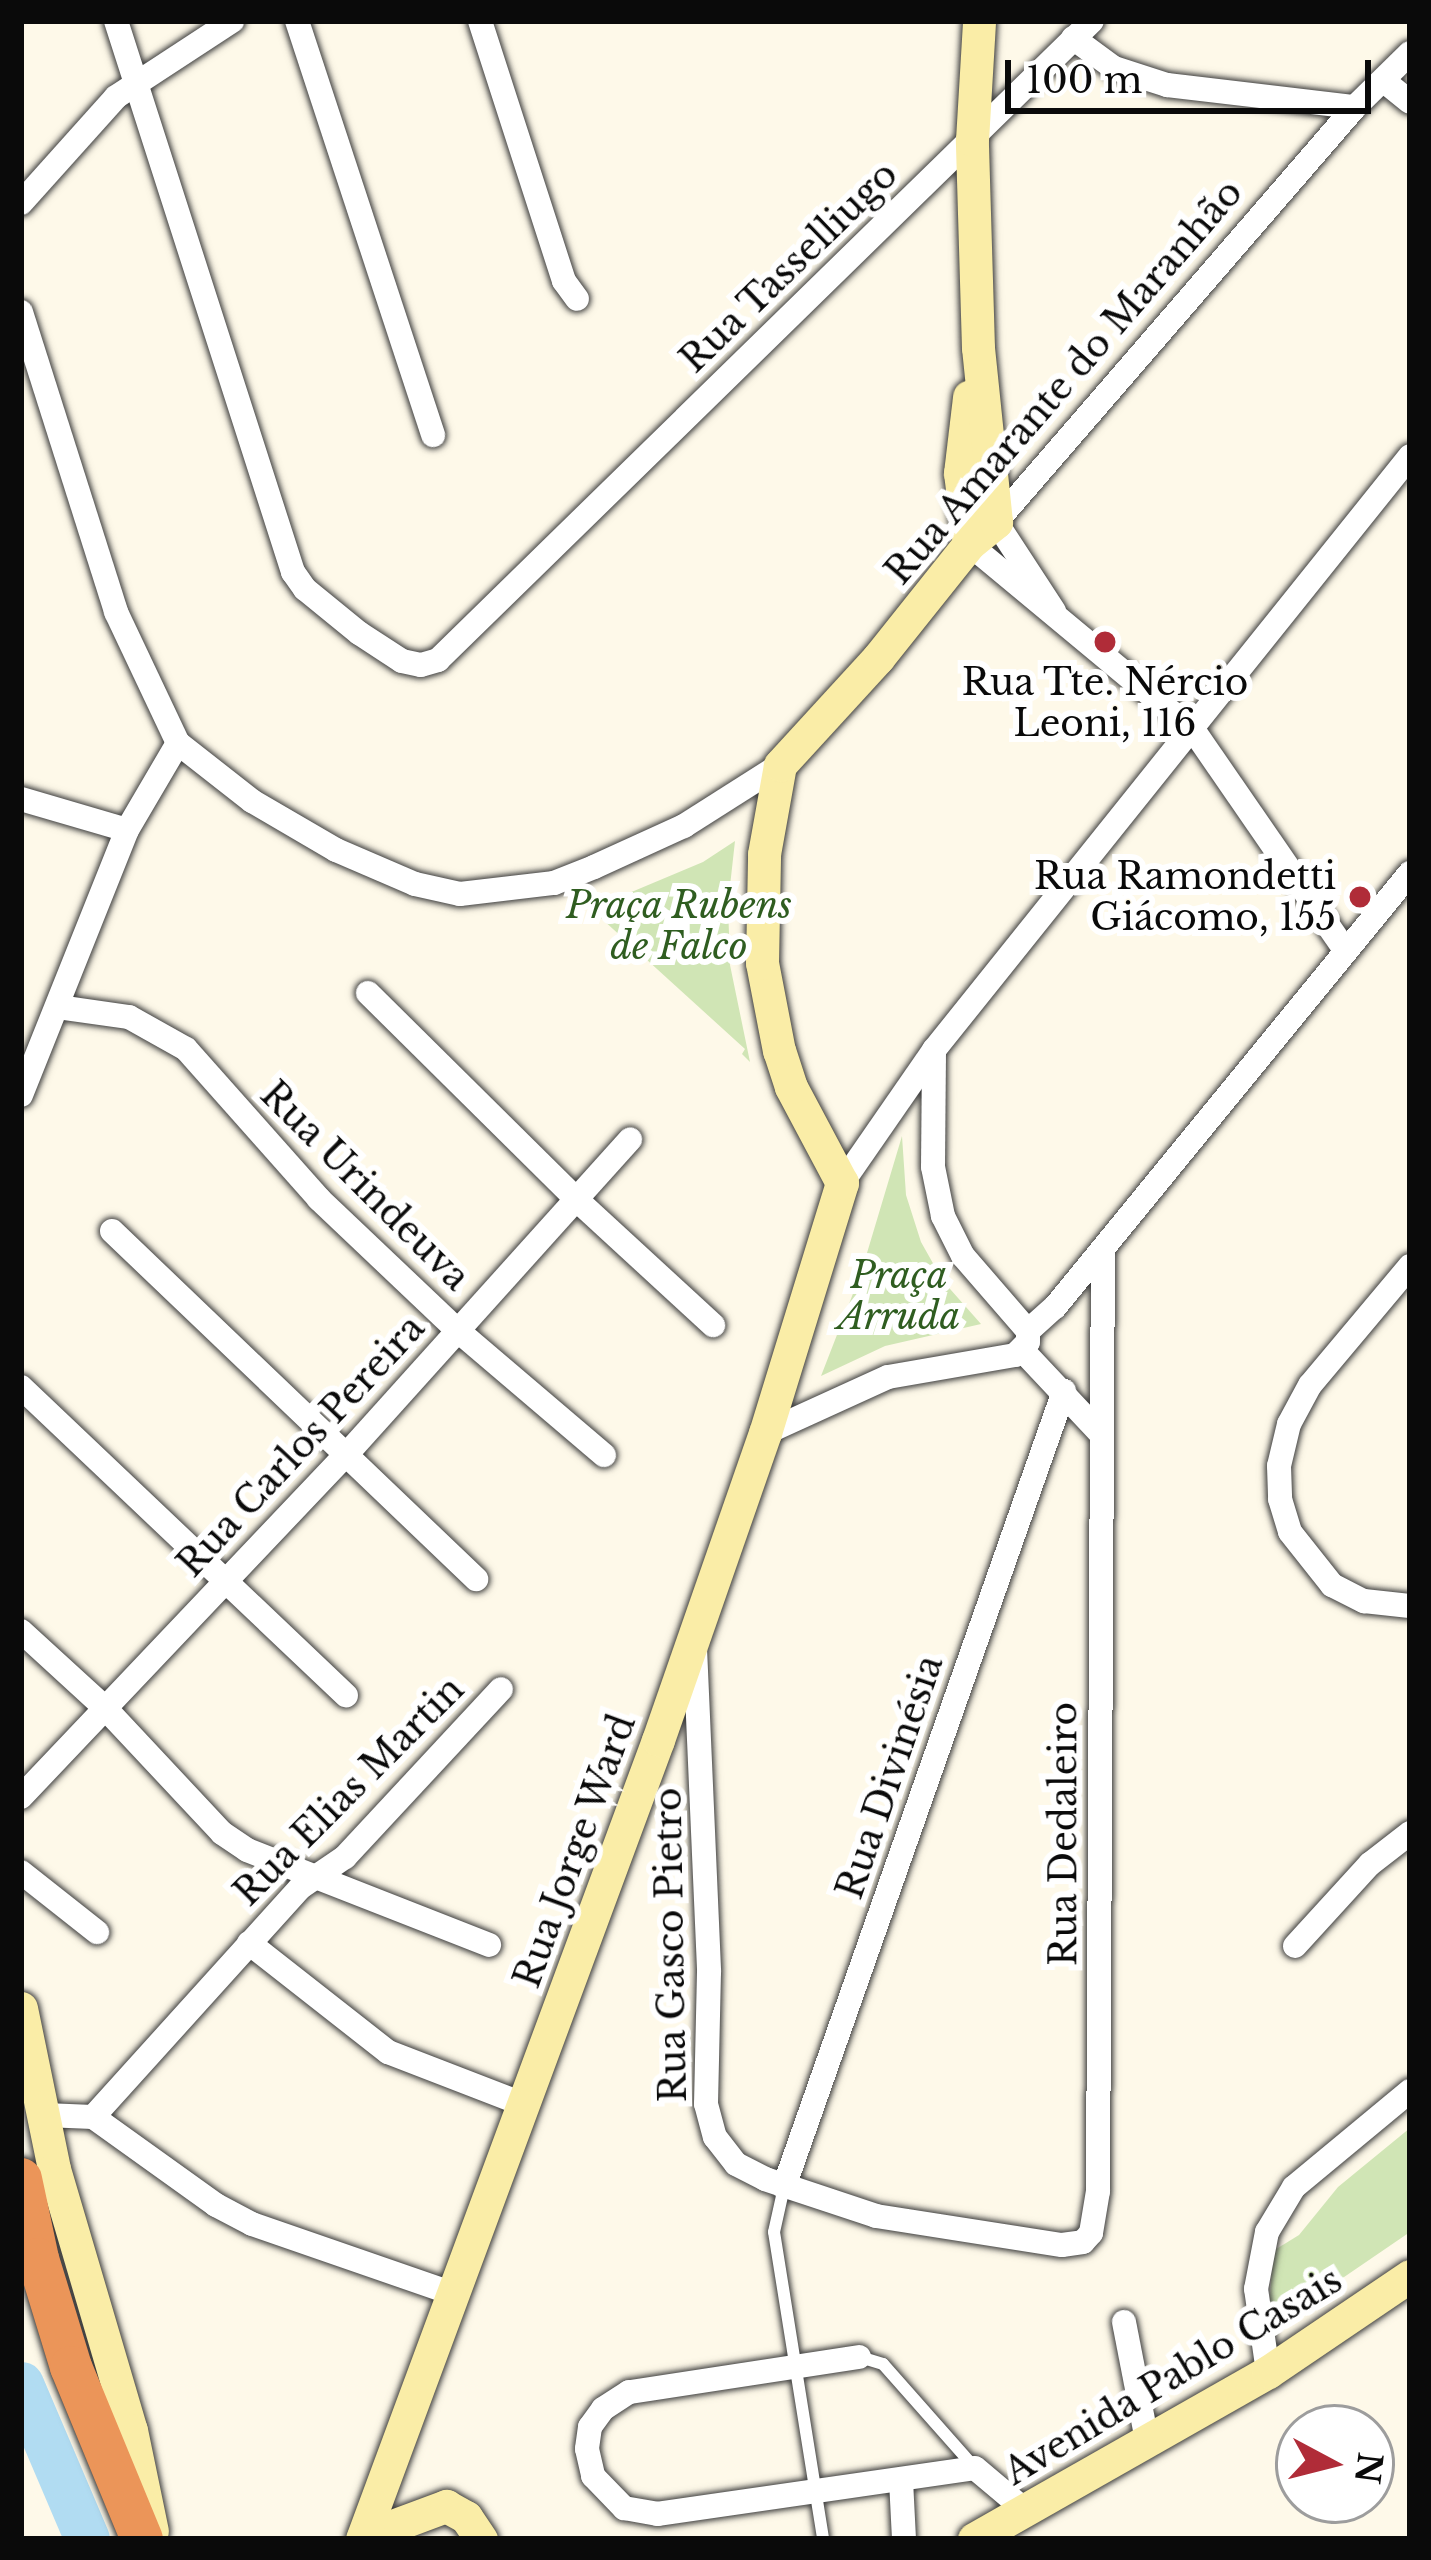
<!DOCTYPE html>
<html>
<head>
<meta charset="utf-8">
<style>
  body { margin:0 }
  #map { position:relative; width:1431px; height:2560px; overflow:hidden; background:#fef9e9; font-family:"Libre Baskerville",serif }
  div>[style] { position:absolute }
  .green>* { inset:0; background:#d0e5b5 }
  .river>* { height:45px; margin:-22.5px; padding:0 22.5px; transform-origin:22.5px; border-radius:22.5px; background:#b1dcf2 }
  .roads { filter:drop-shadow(0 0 3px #3d3d3d) drop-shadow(0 0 3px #3d3d3d) }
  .lane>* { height:12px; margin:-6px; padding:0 6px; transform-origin:6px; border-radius:6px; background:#fff }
  .street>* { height:24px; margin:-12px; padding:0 12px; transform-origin:12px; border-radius:12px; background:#fff }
  .secondary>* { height:33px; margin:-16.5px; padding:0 16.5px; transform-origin:16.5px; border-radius:16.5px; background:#faeda7 }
  .highway>* { height:42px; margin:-21px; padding:0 21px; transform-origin:21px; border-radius:21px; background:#eb9559 }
  .dots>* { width:33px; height:33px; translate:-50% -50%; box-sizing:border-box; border:6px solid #fff; border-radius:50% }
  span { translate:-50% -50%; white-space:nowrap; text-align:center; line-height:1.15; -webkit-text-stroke:12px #fff; paint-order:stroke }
  .street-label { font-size:36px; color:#0a0a0a }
  .poi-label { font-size:36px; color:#0a0a0a }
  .right { translate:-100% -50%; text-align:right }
  .park-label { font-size:36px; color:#2f5d20; font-style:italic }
  .frame { position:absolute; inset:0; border:24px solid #0a0a0a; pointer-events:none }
  .north { position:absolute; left:1275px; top:2404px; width:120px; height:120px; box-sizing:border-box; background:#fff; border:3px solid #9d9d9d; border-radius:50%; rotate:97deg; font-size:33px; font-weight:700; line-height:48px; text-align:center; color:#0a0a0a }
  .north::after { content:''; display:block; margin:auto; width:42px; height:54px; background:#b02c38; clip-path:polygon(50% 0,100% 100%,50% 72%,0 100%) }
  .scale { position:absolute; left:1005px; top:60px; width:366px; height:54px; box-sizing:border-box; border:6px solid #0a0a0a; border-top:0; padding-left:15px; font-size:36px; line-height:42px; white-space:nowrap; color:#0a0a0a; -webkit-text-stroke:9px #fff; paint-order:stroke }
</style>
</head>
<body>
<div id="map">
  <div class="green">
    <div style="clip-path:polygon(735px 841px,728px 904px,730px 965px,750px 1062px,742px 1054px,745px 1049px,591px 909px,703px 862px)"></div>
    <div style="clip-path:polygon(902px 1136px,906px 1195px,921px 1242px,943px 1281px,981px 1324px,885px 1346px,821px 1376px,861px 1273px)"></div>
    <div style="clip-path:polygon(1410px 2128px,1410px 2232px,1268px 2329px,1273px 2251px,1299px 2235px,1338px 2187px)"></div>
  </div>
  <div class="river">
    <div style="left:21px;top:2384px;width:168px;rotate:66.9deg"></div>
  </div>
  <div class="roads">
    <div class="lane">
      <div style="left:784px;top:2187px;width:46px;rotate:102.5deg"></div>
      <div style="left:774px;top:2232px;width:311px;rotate:80.9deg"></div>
      <div style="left:860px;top:2357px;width:24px;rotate:17deg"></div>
      <div style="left:883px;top:2364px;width:139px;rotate:48.5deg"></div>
    </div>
    <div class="street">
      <div style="left:116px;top:21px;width:579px;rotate:72.19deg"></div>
      <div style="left:293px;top:572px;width:21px;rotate:55deg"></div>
      <div style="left:305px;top:589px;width:70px;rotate:39.2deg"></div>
      <div style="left:359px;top:633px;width:51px;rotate:33.1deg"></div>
      <div style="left:402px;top:661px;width:19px;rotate:12deg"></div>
      <div style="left:421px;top:665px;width:18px;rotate:-16deg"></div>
      <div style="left:438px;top:660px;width:914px;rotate:-44.34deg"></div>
      <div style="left:297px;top:21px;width:436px;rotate:71.8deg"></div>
      <div style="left:480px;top:21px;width:273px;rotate:72.1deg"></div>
      <div style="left:564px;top:281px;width:22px;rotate:54deg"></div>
      <div style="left:1073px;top:38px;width:51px;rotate:36.2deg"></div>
      <div style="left:1114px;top:68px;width:56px;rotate:17.8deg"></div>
      <div style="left:1167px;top:85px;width:189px;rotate:6.7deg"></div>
      <div style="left:1384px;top:81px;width:33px;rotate:39deg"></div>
      <div style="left:21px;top:203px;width:142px;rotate:-48.1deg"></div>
      <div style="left:116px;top:97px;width:139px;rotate:-33.2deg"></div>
      <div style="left:21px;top:312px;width:315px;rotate:72.4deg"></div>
      <div style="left:116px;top:612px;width:145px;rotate:64.7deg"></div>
      <div style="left:969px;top:544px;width:293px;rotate:39.7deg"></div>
      <div style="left:1194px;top:731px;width:266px;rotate:55.4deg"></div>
      <div style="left:1054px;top:611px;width:106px;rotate:-123.1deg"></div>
      <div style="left:996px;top:522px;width:549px;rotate:-49.14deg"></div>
      <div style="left:1355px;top:107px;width:77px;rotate:-44.5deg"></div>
      <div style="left:21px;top:799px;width:110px;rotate:16.3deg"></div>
      <div style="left:368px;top:993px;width:294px;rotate:44.7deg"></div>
      <div style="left:577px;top:1200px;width:185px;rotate:42.6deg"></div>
      <div style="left:58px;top:1007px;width:72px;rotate:8deg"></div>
      <div style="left:129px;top:1017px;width:65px;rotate:29.3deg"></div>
      <div style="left:186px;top:1049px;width:200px;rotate:48.4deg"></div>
      <div style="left:319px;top:1199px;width:190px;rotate:43.5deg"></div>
      <div style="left:457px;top:1330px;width:193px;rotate:40.4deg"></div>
      <div style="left:21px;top:1095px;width:285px;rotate:-68.2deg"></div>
      <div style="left:127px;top:830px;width:101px;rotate:-59.6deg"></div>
      <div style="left:178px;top:743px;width:94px;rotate:38.1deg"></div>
      <div style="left:252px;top:801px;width:97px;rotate:30.3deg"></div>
      <div style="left:336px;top:850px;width:86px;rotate:23.3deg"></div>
      <div style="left:415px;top:884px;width:46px;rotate:12.5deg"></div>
      <div style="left:460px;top:894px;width:95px;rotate:-6.7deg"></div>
      <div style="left:554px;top:883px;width:43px;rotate:-21.8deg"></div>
      <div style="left:594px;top:867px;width:99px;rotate:-24.5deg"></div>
      <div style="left:684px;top:826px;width:114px;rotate:-32.4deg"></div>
      <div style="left:842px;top:1183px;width:162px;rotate:-55.3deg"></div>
      <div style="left:934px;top:1050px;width:761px;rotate:-51.29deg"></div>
      <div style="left:112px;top:1231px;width:504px;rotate:43.71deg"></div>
      <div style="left:1410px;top:1266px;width:155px;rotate:130deg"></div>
      <div style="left:1310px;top:1385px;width:44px;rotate:118.3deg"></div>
      <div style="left:1289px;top:1424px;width:43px;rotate:103.4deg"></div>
      <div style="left:1279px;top:1466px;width:33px;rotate:88deg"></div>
      <div style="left:1280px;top:1499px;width:34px;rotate:73deg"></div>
      <div style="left:1290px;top:1532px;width:68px;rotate:51.6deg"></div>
      <div style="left:1332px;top:1585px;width:36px;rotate:27deg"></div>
      <div style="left:1364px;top:1601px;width:46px;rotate:6.2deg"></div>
      <div style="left:1028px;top:1331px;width:36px;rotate:-42deg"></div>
      <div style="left:1055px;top:1307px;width:561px;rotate:-50.72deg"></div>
      <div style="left:1023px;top:1351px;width:115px;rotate:46.8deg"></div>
      <div style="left:21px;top:1387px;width:448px;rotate:43.5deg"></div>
      <div style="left:765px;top:1433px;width:135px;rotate:-24.5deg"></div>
      <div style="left:888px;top:1377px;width:129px;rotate:-9.8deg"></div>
      <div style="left:1015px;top:1355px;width:18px;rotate:-45deg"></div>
      <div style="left:1028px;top:1342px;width:11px;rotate:-90deg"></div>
      <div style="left:1028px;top:1331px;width:99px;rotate:-130.9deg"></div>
      <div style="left:963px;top:1256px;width:45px;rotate:-116.6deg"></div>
      <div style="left:943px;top:1216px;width:50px;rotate:-101.5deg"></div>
      <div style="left:933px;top:1167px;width:117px;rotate:-89.5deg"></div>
      <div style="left:21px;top:1631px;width:115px;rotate:42.5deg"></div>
      <div style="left:106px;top:1709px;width:170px;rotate:46.9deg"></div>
      <div style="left:222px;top:1833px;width:30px;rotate:34deg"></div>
      <div style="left:247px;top:1850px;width:260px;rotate:21.4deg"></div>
      <div style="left:695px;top:1648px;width:324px;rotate:87.5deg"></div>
      <div style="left:709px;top:1972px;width:132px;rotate:91.3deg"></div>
      <div style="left:706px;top:2104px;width:34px;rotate:75deg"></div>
      <div style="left:715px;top:2137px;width:34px;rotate:52deg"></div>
      <div style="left:736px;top:2164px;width:33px;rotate:27deg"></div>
      <div style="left:765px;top:2179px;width:117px;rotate:18.4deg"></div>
      <div style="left:876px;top:2216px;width:188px;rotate:8.9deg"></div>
      <div style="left:1062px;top:2245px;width:21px;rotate:-8deg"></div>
      <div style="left:1083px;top:2242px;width:12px;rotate:-48deg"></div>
      <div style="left:1091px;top:2233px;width:43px;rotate:-80.5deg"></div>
      <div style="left:1098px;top:2191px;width:942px;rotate:-89.7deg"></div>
      <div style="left:21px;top:1797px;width:470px;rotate:-46.5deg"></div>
      <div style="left:345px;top:1456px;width:426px;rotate:-48deg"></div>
      <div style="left:21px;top:1872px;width:97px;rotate:38.3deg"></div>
      <div style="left:249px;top:1943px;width:177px;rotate:38.1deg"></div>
      <div style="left:388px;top:2052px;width:145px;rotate:21.1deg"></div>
      <div style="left:1295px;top:1946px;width:111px;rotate:-47.6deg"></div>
      <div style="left:1370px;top:1864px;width:51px;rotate:-37.8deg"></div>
      <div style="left:45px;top:2115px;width:48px;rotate:2.4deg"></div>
      <div style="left:784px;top:2187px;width:844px;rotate:-70.62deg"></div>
      <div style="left:457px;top:2295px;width:217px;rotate:-160.9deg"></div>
      <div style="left:252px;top:2224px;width:41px;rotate:-152.2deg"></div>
      <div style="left:216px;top:2205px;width:151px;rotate:-144.4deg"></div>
      <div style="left:93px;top:2117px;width:310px;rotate:-47.9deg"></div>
      <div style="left:301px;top:1887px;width:53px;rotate:-34.3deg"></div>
      <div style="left:345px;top:1857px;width:229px;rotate:-47.1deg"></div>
      <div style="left:1124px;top:2322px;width:120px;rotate:79deg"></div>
      <div style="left:859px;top:2357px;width:233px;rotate:171.3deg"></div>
      <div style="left:629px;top:2392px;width:31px;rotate:147deg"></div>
      <div style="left:603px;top:2409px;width:22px;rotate:126deg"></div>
      <div style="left:590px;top:2427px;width:22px;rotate:98deg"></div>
      <div style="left:587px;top:2449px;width:28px;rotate:77deg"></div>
      <div style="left:593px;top:2476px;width:45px;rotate:45.9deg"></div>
      <div style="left:624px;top:2508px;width:34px;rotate:10deg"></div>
      <div style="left:657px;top:2514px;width:321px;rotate:-8.2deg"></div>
      <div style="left:975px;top:2468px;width:67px;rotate:40.1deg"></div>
      <div style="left:1268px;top:2372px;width:84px;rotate:-98.2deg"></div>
      <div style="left:1256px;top:2289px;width:58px;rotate:-79.1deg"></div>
      <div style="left:1267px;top:2232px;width:52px;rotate:-59deg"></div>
      <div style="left:1294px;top:2187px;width:151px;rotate:-39.6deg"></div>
      <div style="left:901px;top:2480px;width:59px;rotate:87.1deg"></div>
    </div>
    <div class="secondary">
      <div style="left:969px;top:544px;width:72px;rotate:-97.2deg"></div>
      <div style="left:960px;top:473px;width:77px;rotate:-83.2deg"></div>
      <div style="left:21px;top:2008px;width:164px;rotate:78.4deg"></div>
      <div style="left:54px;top:2169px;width:272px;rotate:73.6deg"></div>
      <div style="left:131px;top:2430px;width:103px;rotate:78.3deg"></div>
      <div style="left:363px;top:2537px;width:89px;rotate:-20.5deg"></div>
      <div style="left:446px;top:2506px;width:23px;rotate:29deg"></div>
      <div style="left:466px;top:2517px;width:27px;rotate:56deg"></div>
      <div style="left:362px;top:2539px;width:852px;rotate:-69.67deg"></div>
      <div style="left:658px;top:1740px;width:325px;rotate:-70.8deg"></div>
      <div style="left:765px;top:1433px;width:262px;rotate:-72.9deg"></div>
      <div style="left:842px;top:1183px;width:109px;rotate:-118deg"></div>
      <div style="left:791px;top:1087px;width:38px;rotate:-108deg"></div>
      <div style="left:779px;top:1051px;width:90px;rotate:-100.9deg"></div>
      <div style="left:762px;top:963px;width:109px;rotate:-88.9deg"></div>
      <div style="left:764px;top:854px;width:90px;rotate:-79.8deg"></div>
      <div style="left:780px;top:765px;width:145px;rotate:-47.5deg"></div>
      <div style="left:878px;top:658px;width:146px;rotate:-51.4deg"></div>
      <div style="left:969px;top:544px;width:35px;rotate:-39deg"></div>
      <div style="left:996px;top:522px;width:175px;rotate:-95.9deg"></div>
      <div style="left:978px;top:348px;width:208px;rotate:-91.7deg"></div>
      <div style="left:972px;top:140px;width:119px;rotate:-86.6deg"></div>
      <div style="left:974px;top:2539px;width:338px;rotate:-29.6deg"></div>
      <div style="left:1268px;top:2372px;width:171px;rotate:-34.1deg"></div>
    </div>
    <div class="highway">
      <div style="left:21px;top:2179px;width:82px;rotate:78deg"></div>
      <div style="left:38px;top:2259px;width:113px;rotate:73deg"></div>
      <div style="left:71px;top:2367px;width:186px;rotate:67.6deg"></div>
    </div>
  </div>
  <div class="dots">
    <div style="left:1105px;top:642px;background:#b02c38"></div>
    <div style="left:1360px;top:897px;background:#b02c38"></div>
  </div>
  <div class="street-label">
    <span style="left:789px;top:267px;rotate:-44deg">Rua Tasselliugo</span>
    <span style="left:1064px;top:382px;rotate:-49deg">Rua Amarante do Maranhão</span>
    <span style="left:365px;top:1186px;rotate:45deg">Rua Urindeuva</span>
    <span style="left:301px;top:1446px;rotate:-47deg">Rua Carlos Pereira</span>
    <span style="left:890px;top:1777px;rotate:-71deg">Rua Divinésia</span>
    <span style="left:349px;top:1791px;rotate:-45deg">Rua Elias Martin</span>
    <span style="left:1064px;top:1834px;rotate:-90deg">Rua Dedaleiro</span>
    <span style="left:575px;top:1851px;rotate:-70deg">Rua Jorge Ward</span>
    <span style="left:671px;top:1945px;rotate:-91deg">Rua Gasco Pietro</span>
    <span style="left:1173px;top:2376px;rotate:-31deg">Avenida Pablo Casais</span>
  </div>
  <div class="poi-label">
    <span style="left:1105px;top:703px">Rua Tte. Nércio<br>Leoni, 116</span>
    <span class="right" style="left:1336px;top:897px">Rua Ramondetti<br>Giácomo, 155</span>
  </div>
  <div class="park-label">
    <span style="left:679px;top:926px">Praça Rubens<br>de Falco</span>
    <span style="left:899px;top:1296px">Praça<br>Arruda</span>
  </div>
  <div class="frame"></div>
  <div class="north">N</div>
  <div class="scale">100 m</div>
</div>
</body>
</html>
